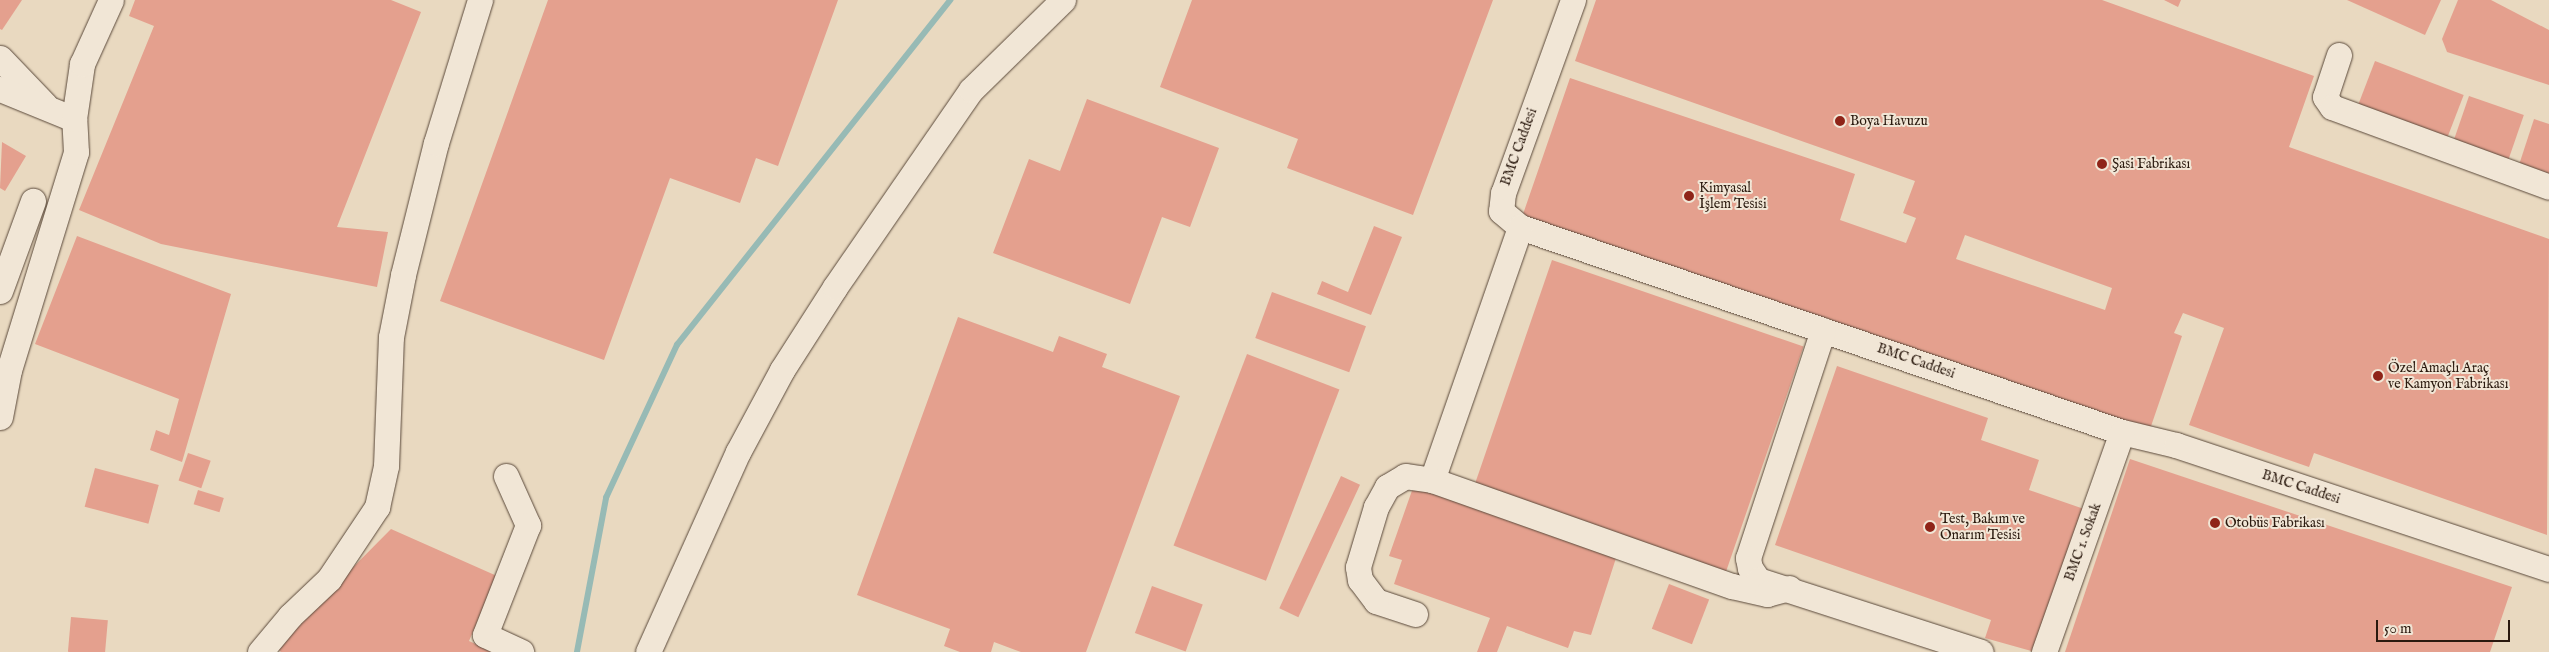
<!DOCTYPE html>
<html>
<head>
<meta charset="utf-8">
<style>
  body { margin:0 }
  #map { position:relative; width:2549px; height:652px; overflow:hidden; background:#e9d9c0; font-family:"IM FELL English",serif }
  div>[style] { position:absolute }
  .stream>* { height:5.5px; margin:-2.75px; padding:0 2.75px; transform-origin:2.75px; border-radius:2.75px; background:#97bab5 }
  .building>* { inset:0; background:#e4a08e; transform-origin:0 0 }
  .roads { filter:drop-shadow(0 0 1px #5a493a) drop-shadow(0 0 1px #5a493a) }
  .minor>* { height:25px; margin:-12.5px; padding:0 12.5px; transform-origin:12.5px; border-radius:12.5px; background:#f1e6d6 }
  .dots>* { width:14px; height:14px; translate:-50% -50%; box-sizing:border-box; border:2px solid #f1e6d6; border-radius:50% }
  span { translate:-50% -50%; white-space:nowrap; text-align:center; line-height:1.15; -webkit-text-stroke:4px #f1e6d6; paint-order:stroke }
  .poi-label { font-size:14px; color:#2a190e }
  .left { translate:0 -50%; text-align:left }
  .street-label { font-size:14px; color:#2a190e }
  .scale { position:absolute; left:2376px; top:620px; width:134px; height:22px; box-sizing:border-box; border:2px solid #2a190e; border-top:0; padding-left:6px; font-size:15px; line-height:18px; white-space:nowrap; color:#2a190e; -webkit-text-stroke:4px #f1e6d6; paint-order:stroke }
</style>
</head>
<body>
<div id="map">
  <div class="stream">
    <div style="left:577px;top:652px;width:157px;rotate:-79.3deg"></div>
    <div style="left:606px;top:498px;width:169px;rotate:-65.1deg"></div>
    <div style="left:677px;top:345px;width:440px;rotate:-51.6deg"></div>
  </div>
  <div class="building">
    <div style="clip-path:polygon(0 0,22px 0,2px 30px,0 29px)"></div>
    <div style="clip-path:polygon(135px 0,391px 0,421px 12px,337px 227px,388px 232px,377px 287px,161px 244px,79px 210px,154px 26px,129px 16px)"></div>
    <div style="clip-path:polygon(548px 0,838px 0,778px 166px,756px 158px,740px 203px,670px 178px,604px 360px,440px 301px)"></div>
    <div style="clip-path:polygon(1192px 0,1493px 0,1413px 215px,1287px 168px,1298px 139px,1160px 87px)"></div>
    <div style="clip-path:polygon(evenodd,1596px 0,2102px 0,2314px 76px,2289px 147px,2549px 239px,2547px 535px,2314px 453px,2309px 467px,2189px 425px,2224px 328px,2183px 313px,2174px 333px,2182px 336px,2149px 432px,1522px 217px,1570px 78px,1855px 174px,1840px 220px,1906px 243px,1916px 218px,1903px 213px,1915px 181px,1575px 61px,1596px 0,1965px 235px,2112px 288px,2105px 310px,1956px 259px,1965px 235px)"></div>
    <div style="clip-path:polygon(2164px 0,2181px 0,2178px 7px)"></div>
    <div style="clip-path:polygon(2347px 0,2441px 0,2425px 35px)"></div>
    <div style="clip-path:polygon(2458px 0,2491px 0,2549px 30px,2549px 85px,2447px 52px,2442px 39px)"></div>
    <div style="left:2375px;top:61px;width:95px;height:53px;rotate:21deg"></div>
    <div style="left:2469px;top:96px;width:58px;height:52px;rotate:19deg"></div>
    <div style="clip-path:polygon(1087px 99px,1219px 148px,1190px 227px,1162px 217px,1130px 304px,993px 253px,1029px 159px,1060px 171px)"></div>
    <div style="clip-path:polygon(2534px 119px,2549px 124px,2549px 178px,2518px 168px)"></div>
    <div style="clip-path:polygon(2px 142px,26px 156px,5px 191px,0 188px)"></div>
    <div style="clip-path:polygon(1374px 226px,1402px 237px,1371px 315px,1317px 294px,1322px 281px,1348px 292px)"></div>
    <div style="clip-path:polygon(77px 236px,231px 294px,182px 462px,150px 450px,156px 430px,169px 435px,179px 399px,35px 344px)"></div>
    <div style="left:1552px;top:260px;width:266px;height:245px;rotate:19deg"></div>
    <div style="left:1272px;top:292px;width:100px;height:49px;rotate:20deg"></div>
    <div style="clip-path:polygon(958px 317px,1053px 352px,1059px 336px,1107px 354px,1102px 367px,1180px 396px,1086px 652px,1021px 652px,994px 642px,991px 652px,960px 652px,944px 646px,950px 629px,857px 595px)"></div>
    <div style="left:1247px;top:354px;width:99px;height:205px;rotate:21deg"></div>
    <div style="clip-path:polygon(1837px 366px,1988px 418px,1981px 440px,2039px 460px,2029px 490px,2084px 509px,2035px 652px,1985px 638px,1991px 620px,1775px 545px)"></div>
    <div style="left:188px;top:453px;width:24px;height:29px;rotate:19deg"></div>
    <div style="clip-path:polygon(2130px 459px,2512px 587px,2490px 652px,2065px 652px)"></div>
    <div style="left:95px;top:468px;width:66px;height:40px;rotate:15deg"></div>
    <div style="left:1341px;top:476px;width:21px;height:146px;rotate:25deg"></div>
    <div style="clip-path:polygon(1415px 482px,1617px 555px,1591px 635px,1574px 631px,1568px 648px,1507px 626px,1497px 652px,1477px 652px,1490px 618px,1394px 584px,1402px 560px,1389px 556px)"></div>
    <div style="left:198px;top:490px;width:27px;height:15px;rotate:17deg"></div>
    <div style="clip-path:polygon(391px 529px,497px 576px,469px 641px,493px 652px,281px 652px,275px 646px)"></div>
    <div style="left:1669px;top:584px;width:43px;height:48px;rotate:21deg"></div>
    <div style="left:1152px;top:586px;width:54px;height:50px;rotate:20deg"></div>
    <div style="left:71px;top:617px;width:37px;height:35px;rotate:5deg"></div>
  </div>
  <div class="roads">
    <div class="minor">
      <div style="left:1573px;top:0;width:205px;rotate:109.9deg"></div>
      <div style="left:1503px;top:193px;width:18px;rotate:96deg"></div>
      <div style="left:1501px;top:211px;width:25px;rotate:40deg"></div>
      <div style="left:1520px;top:227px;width:636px;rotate:18.81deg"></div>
      <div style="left:2122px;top:432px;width:56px;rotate:13.5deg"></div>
      <div style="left:2176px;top:445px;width:393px;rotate:18.4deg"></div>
      <div style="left:2339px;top:55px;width:44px;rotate:108.4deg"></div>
      <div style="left:2325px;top:97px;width:12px;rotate:55deg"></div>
      <div style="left:2332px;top:107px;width:231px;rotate:20.2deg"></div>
      <div style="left:0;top:58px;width:65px;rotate:46.2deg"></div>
      <div style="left:0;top:89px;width:80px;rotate:22.1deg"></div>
      <div style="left:0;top:291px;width:96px;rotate:-69.9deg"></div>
      <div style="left:1823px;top:330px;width:240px;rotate:108.2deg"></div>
      <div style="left:1748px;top:558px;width:10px;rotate:79deg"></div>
      <div style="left:1750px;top:568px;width:14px;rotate:56deg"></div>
      <div style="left:1758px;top:580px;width:234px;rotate:17.9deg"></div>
      <div style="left:0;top:417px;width:48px;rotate:-79.2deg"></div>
      <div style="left:9px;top:370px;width:228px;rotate:-72.9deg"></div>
      <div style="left:76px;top:152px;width:33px;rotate:-93deg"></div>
      <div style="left:74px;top:119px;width:56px;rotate:-81.7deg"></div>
      <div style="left:82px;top:64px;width:70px;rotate:-65.6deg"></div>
      <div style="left:506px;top:476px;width:54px;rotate:65.8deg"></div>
      <div style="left:528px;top:525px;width:118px;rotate:111.4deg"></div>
      <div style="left:485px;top:635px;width:40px;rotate:25deg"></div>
      <div style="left:1432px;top:480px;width:268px;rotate:-70.8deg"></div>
      <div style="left:1415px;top:614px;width:41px;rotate:-161.6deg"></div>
      <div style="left:1376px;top:601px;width:26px;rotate:-127deg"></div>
      <div style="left:1360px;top:580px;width:13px;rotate:-99deg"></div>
      <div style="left:1358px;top:567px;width:63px;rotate:-73.3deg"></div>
      <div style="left:1376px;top:507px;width:23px;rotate:-61deg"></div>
      <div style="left:1387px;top:487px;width:21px;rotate:-31deg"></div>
      <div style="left:1405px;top:476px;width:27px;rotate:8deg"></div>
      <div style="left:1432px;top:480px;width:318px;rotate:19.5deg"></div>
      <div style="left:1732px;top:586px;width:36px;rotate:13deg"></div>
      <div style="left:1767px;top:594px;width:23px;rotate:-15deg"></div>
      <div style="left:260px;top:652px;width:47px;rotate:-50.2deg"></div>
      <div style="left:290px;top:616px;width:54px;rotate:-43.5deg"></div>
      <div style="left:329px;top:579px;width:87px;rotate:-56.3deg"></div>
      <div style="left:377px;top:507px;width:42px;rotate:-77.6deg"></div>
      <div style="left:386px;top:466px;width:129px;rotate:-87.8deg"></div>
      <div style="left:391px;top:337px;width:63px;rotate:-79deg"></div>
      <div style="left:403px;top:275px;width:136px;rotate:-76deg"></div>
      <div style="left:436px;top:143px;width:150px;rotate:-72.9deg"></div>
      <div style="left:648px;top:652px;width:219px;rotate:-65.8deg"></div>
      <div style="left:738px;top:452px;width:93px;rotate:-61.8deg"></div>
      <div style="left:782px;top:370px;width:98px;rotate:-57.4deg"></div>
      <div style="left:835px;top:287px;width:239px;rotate:-55.4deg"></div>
      <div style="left:971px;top:90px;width:129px;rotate:-44.4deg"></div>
      <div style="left:2044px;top:652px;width:233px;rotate:-70.5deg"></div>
    </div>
  </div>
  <div class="dots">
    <div style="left:1840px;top:121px;background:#8f2418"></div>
    <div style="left:2102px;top:164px;background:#8f2418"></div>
    <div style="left:1689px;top:196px;background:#8f2418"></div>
    <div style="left:2378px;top:376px;background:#8f2418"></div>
    <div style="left:2215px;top:523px;background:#8f2418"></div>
    <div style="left:1930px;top:527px;background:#8f2418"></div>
  </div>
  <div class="poi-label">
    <span class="left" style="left:1850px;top:121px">Boya Havuzu</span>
    <span class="left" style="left:2112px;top:164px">Şasi Fabrikası</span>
    <span class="left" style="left:1699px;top:196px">Kimyasal<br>İşlem Tesisi</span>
    <span class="left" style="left:2388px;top:376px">Özel Amaçlı Araç<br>ve Kamyon Fabrikası</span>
    <span class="left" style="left:1940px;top:527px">Test, Bakım ve<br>Onarım Tesisi</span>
    <span class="left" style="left:2225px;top:523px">Otobüs Fabrikası</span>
  </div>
  <div class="street-label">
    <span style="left:1519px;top:147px;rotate:-70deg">BMC Caddesi</span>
    <span style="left:1916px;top:361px;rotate:19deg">BMC Caddesi</span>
    <span style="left:2301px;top:487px;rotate:18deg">BMC Caddesi</span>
    <span style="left:2083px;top:542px;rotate:-70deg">BMC 1. Sokak</span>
  </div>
  <div class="scale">50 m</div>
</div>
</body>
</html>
